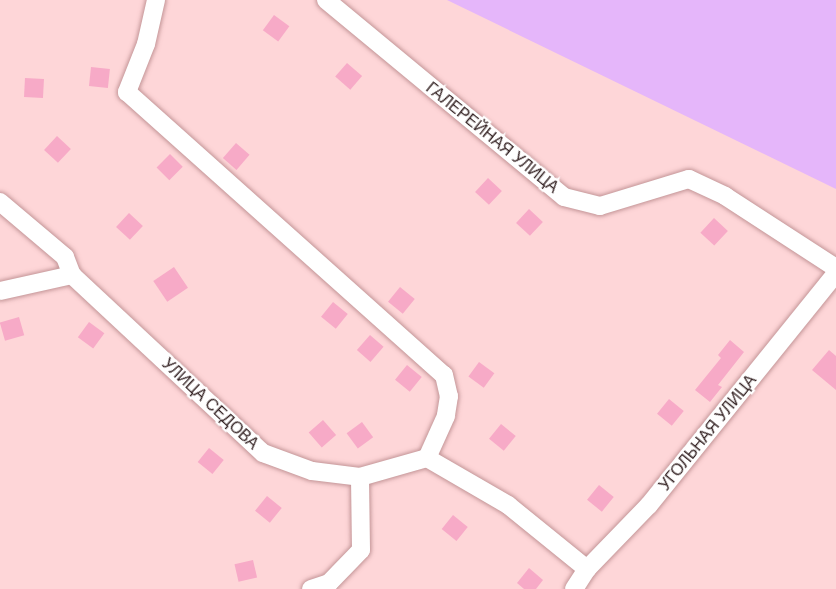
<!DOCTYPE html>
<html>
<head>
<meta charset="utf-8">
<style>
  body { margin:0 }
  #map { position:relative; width:836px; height:589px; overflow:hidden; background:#fed6d8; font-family:Arial,sans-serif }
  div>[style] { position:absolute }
  .green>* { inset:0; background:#e5b6fa }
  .building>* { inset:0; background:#f7aac7; transform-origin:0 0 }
  .roads { filter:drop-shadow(0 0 2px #c39597) drop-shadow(0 0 2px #c39597) }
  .street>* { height:18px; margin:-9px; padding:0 9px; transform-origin:9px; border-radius:9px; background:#fff }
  span { translate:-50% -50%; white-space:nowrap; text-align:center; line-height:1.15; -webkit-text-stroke:4.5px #fff; paint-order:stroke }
  .street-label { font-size:16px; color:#322021 }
</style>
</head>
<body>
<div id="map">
  <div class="green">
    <div style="clip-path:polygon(447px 0,836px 0,836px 189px)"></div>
  </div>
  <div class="building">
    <div style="left:274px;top:15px;width:19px;height:19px;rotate:36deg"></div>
    <div style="left:347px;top:63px;width:20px;height:18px;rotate:41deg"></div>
    <div style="left:91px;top:67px;width:19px;height:19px;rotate:6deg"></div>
    <div style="left:25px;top:78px;width:19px;height:19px;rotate:3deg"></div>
    <div style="left:57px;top:136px;width:19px;height:19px;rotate:43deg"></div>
    <div style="left:236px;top:143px;width:18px;height:20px;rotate:41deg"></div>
    <div style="left:170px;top:154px;width:18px;height:19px;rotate:45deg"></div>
    <div style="left:488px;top:178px;width:19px;height:19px;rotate:43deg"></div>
    <div style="left:529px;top:209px;width:19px;height:19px;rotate:43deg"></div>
    <div style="left:129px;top:213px;width:19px;height:19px;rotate:43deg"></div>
    <div style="left:714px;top:218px;width:19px;height:20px;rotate:43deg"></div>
    <div style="left:174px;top:267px;width:25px;height:25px;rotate:56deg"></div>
    <div style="left:400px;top:287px;width:19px;height:19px;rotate:39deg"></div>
    <div style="left:333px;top:302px;width:19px;height:19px;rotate:39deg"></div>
    <div style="left:19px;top:317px;width:19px;height:20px;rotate:74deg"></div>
    <div style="left:89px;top:322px;width:19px;height:19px;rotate:36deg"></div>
    <div style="left:370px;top:335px;width:18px;height:20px;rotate:41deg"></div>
    <div style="clip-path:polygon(730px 340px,744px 352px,718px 385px,722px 387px,710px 402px,695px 390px,721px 358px,718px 355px)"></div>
    <div style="clip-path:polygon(829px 350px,836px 356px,836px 390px,812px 370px)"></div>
    <div style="left:479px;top:362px;width:19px;height:18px;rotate:36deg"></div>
    <div style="left:407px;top:365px;width:19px;height:19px;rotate:39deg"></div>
    <div style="left:669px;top:399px;width:19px;height:19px;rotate:39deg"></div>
    <div style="left:323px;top:420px;width:20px;height:19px;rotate:49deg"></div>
    <div style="left:362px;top:422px;width:19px;height:19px;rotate:54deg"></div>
    <div style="left:501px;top:424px;width:19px;height:19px;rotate:39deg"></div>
    <div style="left:209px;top:448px;width:19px;height:18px;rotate:39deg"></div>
    <div style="left:599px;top:485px;width:19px;height:19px;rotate:39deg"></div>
    <div style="left:267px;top:496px;width:19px;height:19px;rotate:39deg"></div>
    <div style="left:453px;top:515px;width:19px;height:18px;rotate:39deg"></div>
    <div style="left:253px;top:560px;width:18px;height:19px;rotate:77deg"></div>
    <div style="clip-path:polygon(529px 568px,543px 580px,536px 589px,524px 589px,517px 583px)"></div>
  </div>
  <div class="roads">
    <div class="street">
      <div style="left:156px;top:0;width:45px;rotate:102.8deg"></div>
      <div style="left:146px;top:44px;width:52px;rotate:111.6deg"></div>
      <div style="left:127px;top:92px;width:425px;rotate:41.8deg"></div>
      <div style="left:444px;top:375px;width:22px;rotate:77deg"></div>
      <div style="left:449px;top:396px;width:20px;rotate:99deg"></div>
      <div style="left:446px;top:416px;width:46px;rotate:114.3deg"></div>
      <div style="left:326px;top:0;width:309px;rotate:39.6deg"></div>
      <div style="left:564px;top:197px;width:37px;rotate:14deg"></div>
      <div style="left:600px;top:206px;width:93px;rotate:-16.9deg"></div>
      <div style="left:689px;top:179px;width:40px;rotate:25deg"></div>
      <div style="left:725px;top:196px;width:132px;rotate:33deg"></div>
      <div style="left:0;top:202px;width:85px;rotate:40.2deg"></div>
      <div style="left:65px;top:257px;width:19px;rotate:69deg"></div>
      <div style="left:72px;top:275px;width:261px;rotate:43deg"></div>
      <div style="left:263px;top:453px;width:52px;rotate:20.2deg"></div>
      <div style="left:312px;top:471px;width:48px;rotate:7.1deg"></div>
      <div style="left:360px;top:477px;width:70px;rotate:-15.8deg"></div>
      <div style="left:427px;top:458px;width:94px;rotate:30.1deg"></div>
      <div style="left:508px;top:505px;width:102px;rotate:39deg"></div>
      <div style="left:0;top:291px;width:74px;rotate:-12.5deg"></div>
      <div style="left:311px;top:589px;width:19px;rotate:-18deg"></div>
      <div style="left:329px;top:583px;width:46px;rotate:-45.9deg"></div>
      <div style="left:361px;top:550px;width:73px;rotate:-90.8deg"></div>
      <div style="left:574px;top:589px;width:24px;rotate:-57deg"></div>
      <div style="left:587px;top:569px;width:89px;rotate:-45.9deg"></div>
      <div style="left:649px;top:505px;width:298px;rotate:-51.1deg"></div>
    </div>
  </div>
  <div class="street-label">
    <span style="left:492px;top:138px;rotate:39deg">ГАЛЕРЕЙНАЯ УЛИЦА</span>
    <span style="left:210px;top:404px;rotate:43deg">УЛИЦА СЕДОВА</span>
    <span style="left:708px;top:433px;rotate:-51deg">УГОЛЬНАЯ УЛИЦА</span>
  </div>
</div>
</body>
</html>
